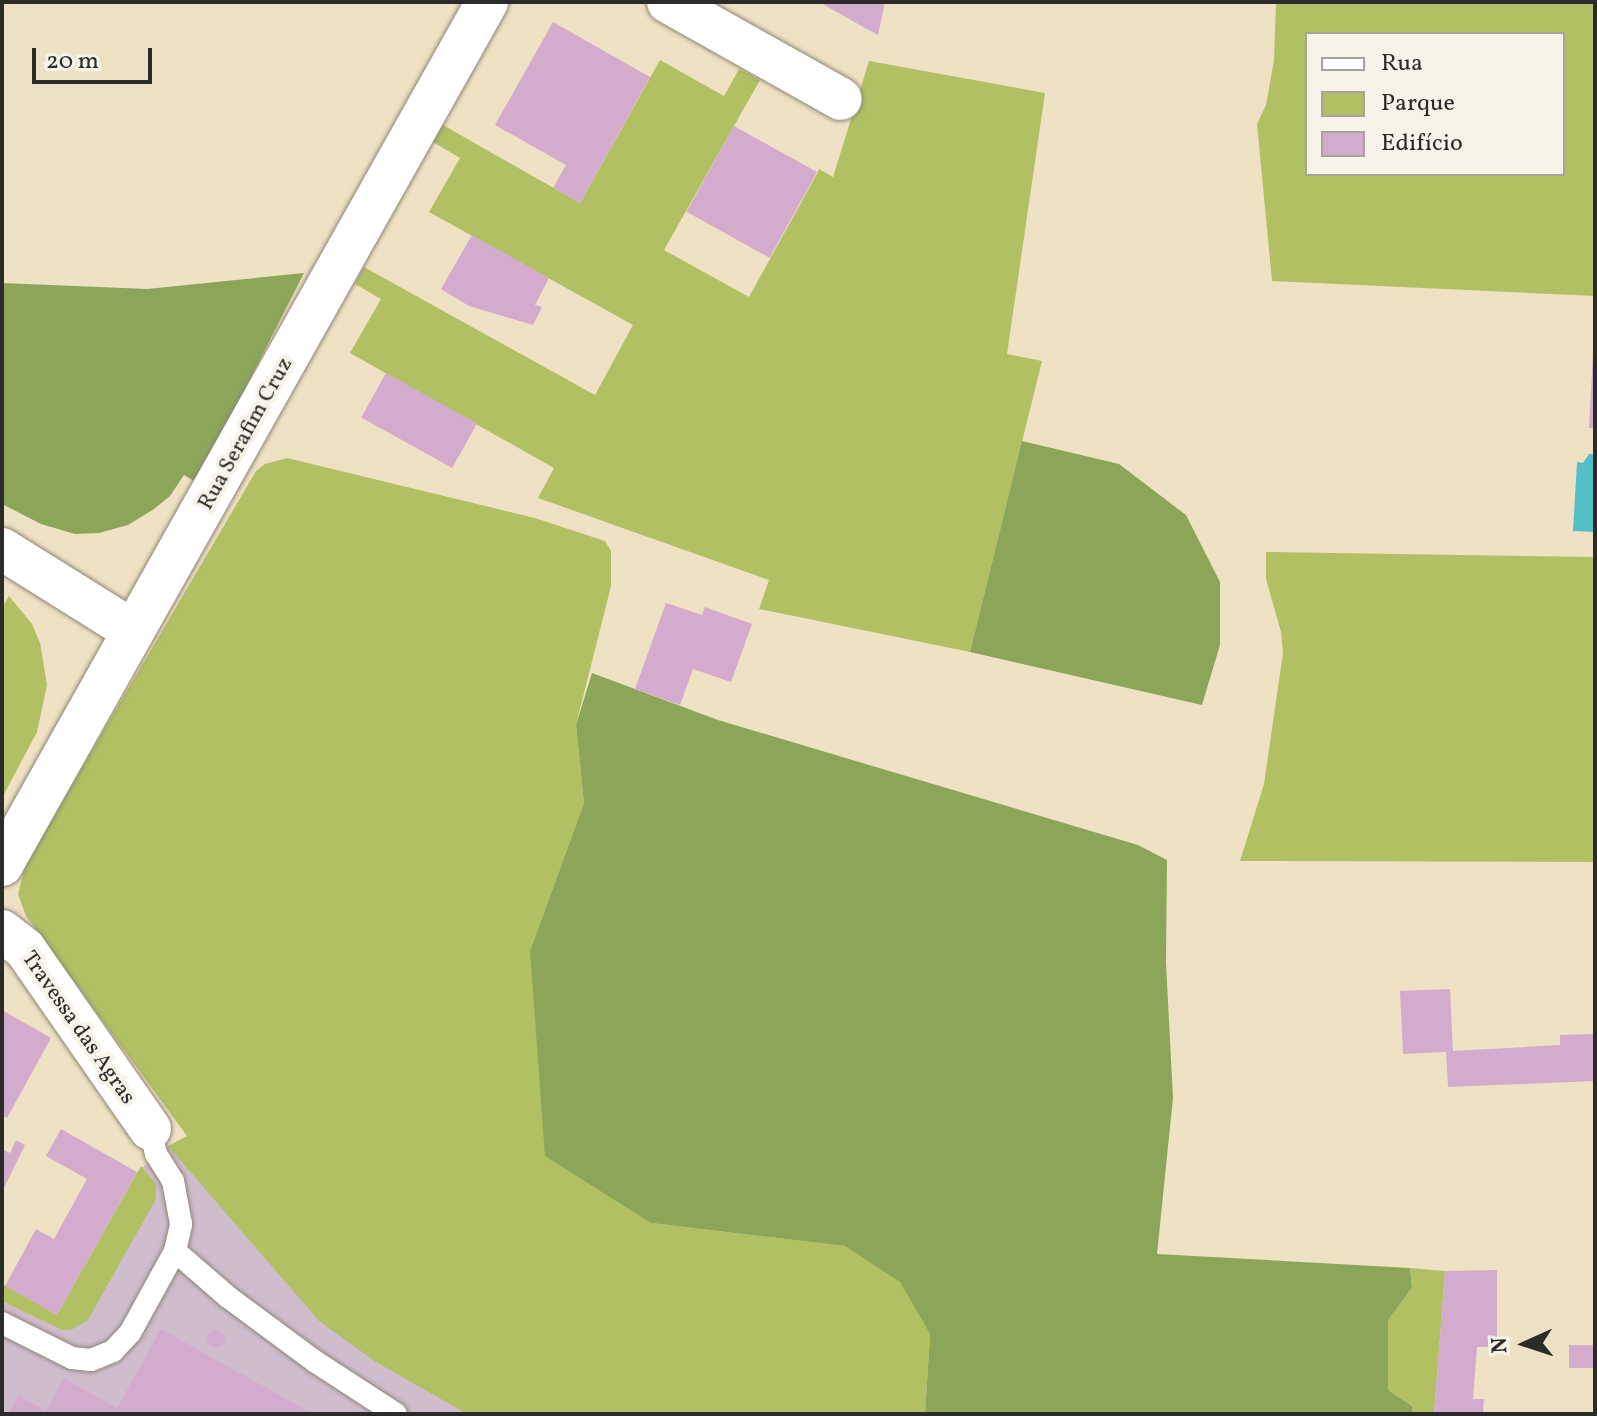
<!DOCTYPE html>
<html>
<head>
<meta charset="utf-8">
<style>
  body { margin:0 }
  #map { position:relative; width:1597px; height:1416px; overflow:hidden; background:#efe2c4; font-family:Vollkorn,serif }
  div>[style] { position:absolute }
  .industrial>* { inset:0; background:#cfbdce }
  .green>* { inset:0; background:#b0c063 }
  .forest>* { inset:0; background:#8ca659 }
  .water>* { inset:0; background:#52c0c6 }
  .building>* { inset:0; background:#d2abcd; transform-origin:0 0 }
  .round { border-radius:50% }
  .roads { filter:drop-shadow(0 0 2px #8d8678) drop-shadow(0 0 2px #8d8678) }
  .service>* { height:22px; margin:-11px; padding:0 11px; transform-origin:11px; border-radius:11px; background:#fff }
  .minor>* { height:42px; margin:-21px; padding:0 21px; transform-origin:21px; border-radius:21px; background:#fff }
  span { translate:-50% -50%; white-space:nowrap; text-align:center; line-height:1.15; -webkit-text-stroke:8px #f7f3e8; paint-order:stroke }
  .street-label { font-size:22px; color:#2b2b2b }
  .frame { position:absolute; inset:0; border:4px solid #2b2b2b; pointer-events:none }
  .legend { position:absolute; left:1305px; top:32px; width:260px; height:144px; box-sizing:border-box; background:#f7f3e8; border:2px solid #a5a39c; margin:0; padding:10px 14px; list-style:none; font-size:24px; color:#2b2b2b }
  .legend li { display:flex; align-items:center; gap:16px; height:40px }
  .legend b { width:40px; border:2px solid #a5a39c }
  .north { position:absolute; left:1485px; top:1304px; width:80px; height:80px; -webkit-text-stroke:6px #f7f3e8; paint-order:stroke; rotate:267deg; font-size:22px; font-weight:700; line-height:32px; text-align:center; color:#2b2b2b }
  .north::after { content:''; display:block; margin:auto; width:28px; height:36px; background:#2b2b2b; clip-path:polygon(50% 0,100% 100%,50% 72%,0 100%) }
  .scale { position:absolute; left:32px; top:48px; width:120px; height:36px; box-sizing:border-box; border:4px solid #2b2b2b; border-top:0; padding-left:10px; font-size:24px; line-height:28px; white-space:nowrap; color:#2b2b2b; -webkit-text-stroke:6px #f7f3e8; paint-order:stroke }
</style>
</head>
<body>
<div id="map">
  <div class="industrial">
    <div style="clip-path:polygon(168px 1146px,193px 1169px,484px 1414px,2px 1414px,2px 1284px,57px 1315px,137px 1172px)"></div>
  </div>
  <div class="green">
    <div style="clip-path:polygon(evenodd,1276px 2px,1595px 2px,1595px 296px,1272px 281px,1257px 124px,1266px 105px,1274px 60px,1276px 2px,1563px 34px,1563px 174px,1307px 174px,1307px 34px,1563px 34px)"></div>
    <div style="clip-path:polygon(660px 60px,724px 96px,739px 69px,760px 80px,664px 250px,749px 297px,818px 172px,819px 169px,833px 177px,869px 61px,1045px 93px,1007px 354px,1042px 361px,970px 652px,759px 609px,769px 580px,538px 498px,554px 468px,350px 353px,381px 299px,355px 284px,364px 267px,595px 395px,633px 325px,429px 212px,460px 158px,433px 142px,443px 125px,580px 203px)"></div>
    <div style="clip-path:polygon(287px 458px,535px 518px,605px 541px,611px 551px,611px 586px,576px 725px,584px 803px,530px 951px,651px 1223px,845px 1246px,901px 1282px,930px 1334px,925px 1414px,467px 1414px,376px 1362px,319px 1321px,168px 1146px,187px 1136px,26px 916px,18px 894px,26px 863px,256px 471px,265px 464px)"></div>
    <div style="clip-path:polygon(1266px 552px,1595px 557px,1595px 862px,1240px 861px,1264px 784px,1283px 653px,1281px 632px,1266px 579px)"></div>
    <div style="clip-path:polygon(9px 596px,32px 624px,40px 643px,47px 685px,37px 732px,2px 798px,2px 608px)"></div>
    <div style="clip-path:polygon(141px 1166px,156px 1184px,156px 1199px,88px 1320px,71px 1330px,62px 1330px,2px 1301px,2px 1284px,57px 1315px)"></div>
    <div style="clip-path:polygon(1410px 1268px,1445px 1271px,1434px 1414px,1412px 1414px,1412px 1406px,1388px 1390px,1388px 1320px,1412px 1288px)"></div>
  </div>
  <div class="forest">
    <div style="clip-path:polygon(304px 273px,197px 483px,184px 475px,170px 496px,154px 509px,128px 525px,99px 533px,75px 534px,41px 524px,2px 504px,2px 283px,147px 289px)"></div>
    <div style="clip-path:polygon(1022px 441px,1119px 464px,1186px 515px,1220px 582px,1220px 645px,1202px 705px,970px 652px)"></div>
    <div style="clip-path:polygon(592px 673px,718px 720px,1138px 845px,1167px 860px,1166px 963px,1173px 1098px,1157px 1254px,1410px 1268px,1412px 1288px,1388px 1320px,1388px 1390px,1412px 1406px,1412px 1414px,925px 1414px,930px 1334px,900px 1282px,845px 1246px,651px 1223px,545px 1156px,530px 951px,584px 803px,576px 725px)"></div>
  </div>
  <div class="water">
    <div style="clip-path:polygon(1589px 454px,1595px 454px,1595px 532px,1573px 531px,1577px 462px,1583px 463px)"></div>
  </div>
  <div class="building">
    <div style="clip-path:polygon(819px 2px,885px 2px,878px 35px,865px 28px)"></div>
    <div style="clip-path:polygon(553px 22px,650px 77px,580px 203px,553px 188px,566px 165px,495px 125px)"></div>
    <div style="left:734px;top:126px;width:95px;height:98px;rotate:29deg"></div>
    <div style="clip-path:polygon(472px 235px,549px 278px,535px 305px,542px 307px,533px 325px,469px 306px,441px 289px)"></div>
    <div style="clip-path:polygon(1593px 352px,1595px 352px,1595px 428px,1589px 428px)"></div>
    <div style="left:386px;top:373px;width:104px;height:51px;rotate:29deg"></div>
    <div style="clip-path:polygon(666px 603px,702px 615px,705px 607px,752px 624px,731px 682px,693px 669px,680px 705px,635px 689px)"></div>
    <div style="clip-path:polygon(1450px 989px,1453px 1051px,1560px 1045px,1560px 1035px,1595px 1034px,1595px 1081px,1448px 1087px,1446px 1052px,1403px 1054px,1400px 991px)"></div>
    <div style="clip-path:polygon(2px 1010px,51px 1038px,7px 1118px,2px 1115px)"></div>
    <div style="clip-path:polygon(61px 1129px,137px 1172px,57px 1315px,5px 1286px,36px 1229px,54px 1239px,87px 1179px,46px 1156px)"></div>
    <div style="clip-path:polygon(16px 1140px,25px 1145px,2px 1192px,2px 1149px,10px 1153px)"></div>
    <div style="clip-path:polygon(1497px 1270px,1497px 1347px,1477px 1347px,1473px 1399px,1484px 1399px,1483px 1414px,1434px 1414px,1445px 1271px)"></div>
    <div style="clip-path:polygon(161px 1329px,313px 1414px,8px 1414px,18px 1395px,46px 1411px,64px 1378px,117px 1408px)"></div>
    <div class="round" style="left:207px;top:1330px;width:18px;height:18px"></div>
    <div style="left:1595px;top:1345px;width:23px;height:26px;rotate:90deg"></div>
  </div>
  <div class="roads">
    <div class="service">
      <div style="left:175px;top:1251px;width:70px;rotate:41deg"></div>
      <div style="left:228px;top:1297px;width:109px;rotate:36.5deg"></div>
      <div style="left:316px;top:1362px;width:95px;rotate:33deg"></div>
      <div style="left:2px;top:1323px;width:78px;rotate:26.6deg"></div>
      <div style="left:72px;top:1358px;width:19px;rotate:6deg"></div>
      <div style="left:91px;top:1360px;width:24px;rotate:-22deg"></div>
      <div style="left:113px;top:1351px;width:25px;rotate:-47deg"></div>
      <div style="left:130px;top:1333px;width:94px;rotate:-61.2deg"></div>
      <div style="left:175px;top:1251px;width:28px;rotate:-77deg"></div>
      <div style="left:181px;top:1224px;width:44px;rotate:-100.5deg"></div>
      <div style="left:173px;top:1181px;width:32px;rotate:-122deg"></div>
      <div style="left:156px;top:1154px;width:26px;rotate:-103deg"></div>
    </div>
    <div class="minor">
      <div style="left:668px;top:2px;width:198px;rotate:29.3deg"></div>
      <div style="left:2px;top:549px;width:155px;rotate:32deg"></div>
      <div style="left:2px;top:865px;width:990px;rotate:-60.66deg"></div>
      <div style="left:2px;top:931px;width:29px;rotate:38deg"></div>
      <div style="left:25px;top:949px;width:219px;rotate:55.2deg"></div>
    </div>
  </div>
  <div class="street-label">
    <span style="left:246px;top:434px;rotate:-61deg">Rua Serafim Cruz</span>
    <span style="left:78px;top:1028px;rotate:55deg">Travessa das Agras</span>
  </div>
  <div class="frame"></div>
  <ul class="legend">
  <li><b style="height:10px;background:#fff"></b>Rua</li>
  <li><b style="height:22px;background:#b0c063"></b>Parque</li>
  <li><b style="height:22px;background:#d2abcd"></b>Edifício</li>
  </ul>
  <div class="north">N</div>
  <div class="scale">20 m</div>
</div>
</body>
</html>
